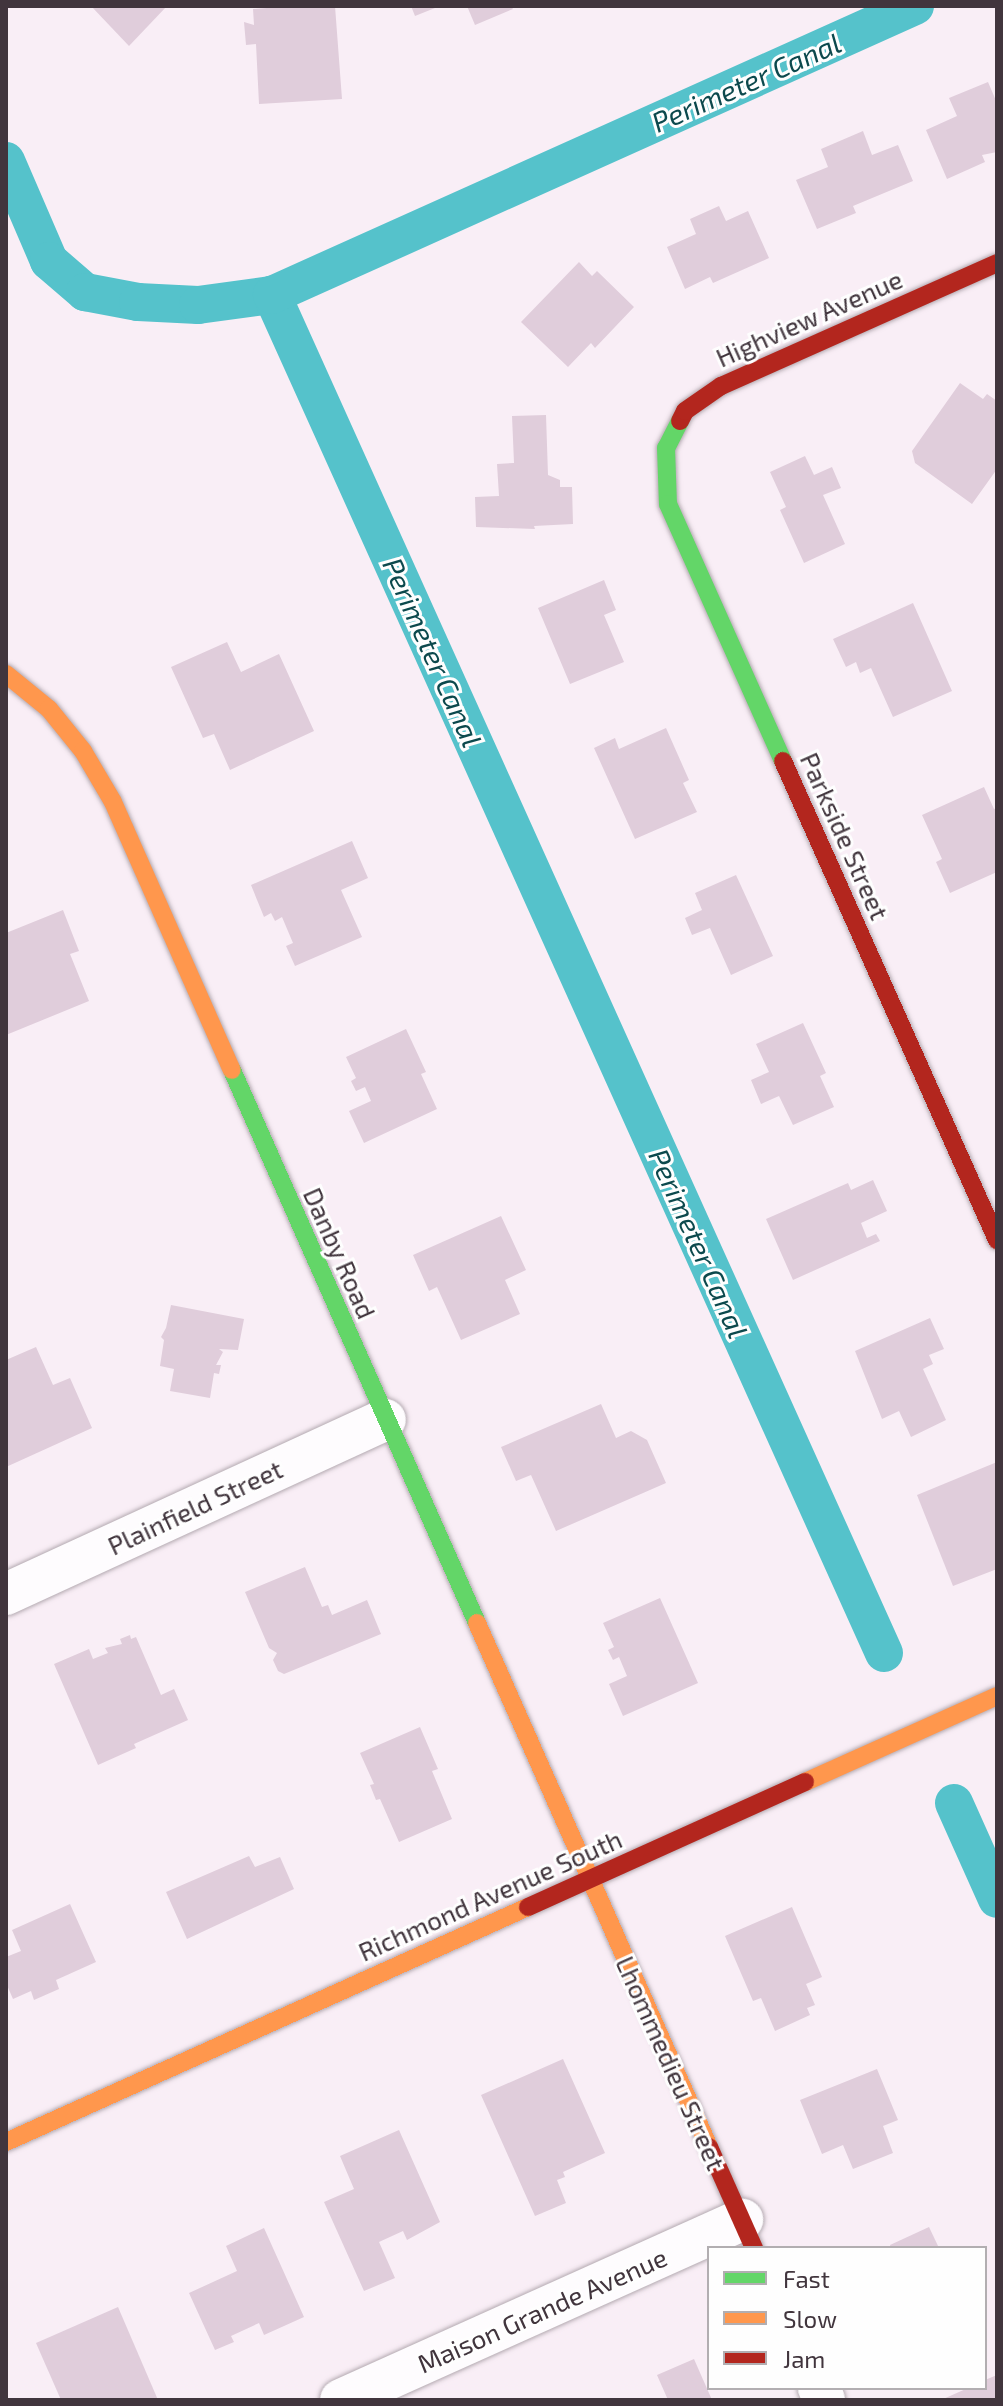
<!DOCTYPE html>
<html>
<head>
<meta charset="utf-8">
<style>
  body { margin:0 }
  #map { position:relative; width:1003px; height:2406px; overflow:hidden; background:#f9eef6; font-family:"Exo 2",sans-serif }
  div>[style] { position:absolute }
  .canal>* { height:38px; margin:-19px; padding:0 19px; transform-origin:19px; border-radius:19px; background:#55c2cb }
  .building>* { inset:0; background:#e0cddb }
  .roads { filter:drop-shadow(0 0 2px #b4aab1) drop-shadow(0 0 2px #b4aab1) }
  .street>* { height:42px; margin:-21px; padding:0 21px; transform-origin:21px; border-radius:21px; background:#fefcfe }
  .fast>* { height:18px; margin:-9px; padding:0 9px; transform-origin:9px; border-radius:9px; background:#63d668 }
  .slow>* { height:18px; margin:-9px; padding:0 9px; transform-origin:9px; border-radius:9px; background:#ff974d }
  .jam>* { height:18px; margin:-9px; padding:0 9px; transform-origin:9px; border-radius:9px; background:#b3261e }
  span { translate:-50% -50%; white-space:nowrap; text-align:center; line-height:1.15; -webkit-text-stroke:6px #fefefe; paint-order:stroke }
  .street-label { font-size:26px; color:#41353d }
  .water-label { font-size:28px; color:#0c494d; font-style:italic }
  .frame { position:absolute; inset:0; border:8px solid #41353d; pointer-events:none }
  .legend { position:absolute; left:707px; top:2246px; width:280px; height:144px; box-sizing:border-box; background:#fefefe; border:2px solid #b2aeb1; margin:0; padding:10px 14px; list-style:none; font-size:24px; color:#41353d }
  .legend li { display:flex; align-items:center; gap:16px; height:40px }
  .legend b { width:40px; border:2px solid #b2aeb1 }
</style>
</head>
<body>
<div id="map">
  <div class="canal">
    <div style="left:6px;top:161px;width:109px;rotate:66.7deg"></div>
    <div style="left:49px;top:261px;width:48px;rotate:40.7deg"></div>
    <div style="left:85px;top:292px;width:54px;rotate:10.7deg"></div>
    <div style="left:138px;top:302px;width:60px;rotate:2.9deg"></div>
    <div style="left:198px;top:305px;width:75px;rotate:-7.7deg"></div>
    <div style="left:884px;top:1653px;width:1490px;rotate:-114.26deg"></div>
    <div style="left:272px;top:295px;width:705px;rotate:-24.2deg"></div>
    <div style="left:954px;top:1803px;width:105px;rotate:65.9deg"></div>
  </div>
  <div class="building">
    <div style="clip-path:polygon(91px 6px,167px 6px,129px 46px)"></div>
    <div style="clip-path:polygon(292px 6px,335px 6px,342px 99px,259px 104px,256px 44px,246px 45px,244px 22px,254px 25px,253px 9px)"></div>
    <div style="clip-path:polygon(411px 6px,440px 6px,415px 16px)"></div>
    <div style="clip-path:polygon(467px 6px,511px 6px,513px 9px,475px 25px)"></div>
    <div style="clip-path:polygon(988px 82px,997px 103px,997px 152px,982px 155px,985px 162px,947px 179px,926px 130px,957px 116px,949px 98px)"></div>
    <div style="clip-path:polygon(863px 131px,872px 155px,898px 145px,913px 181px,853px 206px,856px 213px,817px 229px,796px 180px,828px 167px,821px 149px)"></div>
    <div style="clip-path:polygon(719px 206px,726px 221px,748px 211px,769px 258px,713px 283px,710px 277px,685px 289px,667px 247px,696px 234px,690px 219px)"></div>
    <div style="clip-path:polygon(579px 262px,592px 276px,597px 271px,634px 307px,595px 348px,591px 343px,568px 367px,521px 322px)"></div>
    <div style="clip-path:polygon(960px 383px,983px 399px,987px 394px,997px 401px,997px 469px,972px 504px,915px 463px,912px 451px)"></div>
    <div style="clip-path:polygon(546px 415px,548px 475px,560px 480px,560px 487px,572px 487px,573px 524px,534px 526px,535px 529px,476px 527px,475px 497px,499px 496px,497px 464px,514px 463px,512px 416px)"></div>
    <div style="clip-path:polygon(805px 456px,814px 475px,832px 467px,841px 488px,823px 495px,845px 544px,804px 563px,780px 510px,786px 507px,770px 472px)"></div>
    <div style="clip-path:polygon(604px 580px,616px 610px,604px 615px,624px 662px,570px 684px,538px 608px)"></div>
    <div style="clip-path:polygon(913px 603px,952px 691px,893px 717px,871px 668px,860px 673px,856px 662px,846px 667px,833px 639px)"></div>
    <div style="clip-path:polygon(227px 642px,241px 672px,279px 654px,314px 731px,230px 770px,214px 734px,203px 738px,171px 667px)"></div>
    <div style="clip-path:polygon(666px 728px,689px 780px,683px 783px,697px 812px,635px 839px,594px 748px,615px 738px,619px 749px)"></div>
    <div style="clip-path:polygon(984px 787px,994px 809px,997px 808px,997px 872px,950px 893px,936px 862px,942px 859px,922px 815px)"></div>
    <div style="clip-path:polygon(352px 841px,368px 878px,341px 890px,362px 937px,295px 966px,286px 946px,293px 943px,282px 917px,275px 921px,271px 913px,264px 917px,251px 885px)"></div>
    <div style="clip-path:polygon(736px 875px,773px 956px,731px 975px,710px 928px,692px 935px,685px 918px,702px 910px,695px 893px)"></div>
    <div style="clip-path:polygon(63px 910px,79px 951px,70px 954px,89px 1001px,6px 1035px,6px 933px)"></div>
    <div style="clip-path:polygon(803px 1023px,826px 1073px,820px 1076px,834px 1107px,793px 1125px,779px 1096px,761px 1104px,751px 1080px,769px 1072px,756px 1044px)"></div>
    <div style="clip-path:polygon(406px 1029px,426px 1072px,421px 1074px,437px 1109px,364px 1143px,349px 1111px,371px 1101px,365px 1087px,356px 1091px,351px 1081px,356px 1078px,346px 1057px)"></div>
    <div style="clip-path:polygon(873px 1180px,887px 1211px,861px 1223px,867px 1238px,876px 1234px,880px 1241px,793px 1280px,766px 1219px,848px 1183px,851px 1190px)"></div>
    <div style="clip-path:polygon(501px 1216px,526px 1270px,505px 1280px,520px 1314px,461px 1340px,437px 1287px,429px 1291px,413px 1255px)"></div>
    <div style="clip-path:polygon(171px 1305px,244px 1319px,238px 1350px,219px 1349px,223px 1352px,216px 1365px,221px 1365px,219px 1374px,214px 1373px,210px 1398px,170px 1391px,174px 1369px,160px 1366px,164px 1340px,161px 1337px,166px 1328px)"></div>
    <div style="clip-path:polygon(930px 1318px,944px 1349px,929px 1355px,933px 1364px,923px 1369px,946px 1420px,911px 1437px,899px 1411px,882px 1419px,855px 1351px)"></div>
    <div style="clip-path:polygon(36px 1347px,53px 1385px,70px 1378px,92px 1428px,6px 1467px,6px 1360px)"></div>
    <div style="clip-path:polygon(601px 1404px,616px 1438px,631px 1431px,647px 1440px,666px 1483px,556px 1531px,531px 1475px,516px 1481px,501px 1447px)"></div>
    <div style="clip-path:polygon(997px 1462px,997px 1569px,953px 1586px,917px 1495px)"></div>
    <div style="clip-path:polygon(305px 1567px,322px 1607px,328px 1605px,332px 1615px,367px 1600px,381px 1634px,284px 1674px,278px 1671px,273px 1660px,277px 1653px,269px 1648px,245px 1592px)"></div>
    <div style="clip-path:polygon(660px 1598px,698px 1683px,623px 1716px,609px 1684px,627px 1676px,619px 1657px,613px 1660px,608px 1650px,614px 1647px,603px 1623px)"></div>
    <div style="clip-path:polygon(130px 1635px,131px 1639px,136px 1637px,161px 1695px,174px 1689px,188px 1720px,134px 1744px,136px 1748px,98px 1765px,54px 1664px,89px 1649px,93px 1659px,108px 1653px,105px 1648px,122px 1644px,120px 1639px)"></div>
    <div style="clip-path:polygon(420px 1727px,438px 1769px,432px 1771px,452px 1819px,399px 1842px,380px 1799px,376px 1800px,370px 1785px,374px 1784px,360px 1753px)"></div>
    <div style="clip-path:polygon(249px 1856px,255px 1867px,280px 1857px,294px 1889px,187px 1939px,166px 1892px)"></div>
    <div style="clip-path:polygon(70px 1904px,96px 1962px,56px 1980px,59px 1989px,34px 2000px,31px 1991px,13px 1999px,6px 1983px,6px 1957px,21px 1951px,12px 1930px)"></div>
    <div style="clip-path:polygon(792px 1907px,822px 1977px,806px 1984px,815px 2005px,807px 2008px,810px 2015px,775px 2031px,761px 1998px,753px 2001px,725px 1936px)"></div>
    <div style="clip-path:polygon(563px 2059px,605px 2153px,563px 2172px,565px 2177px,557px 2180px,566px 2203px,535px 2216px,481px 2095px)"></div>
    <div style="clip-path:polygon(877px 2069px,898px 2120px,883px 2126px,893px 2153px,853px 2169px,843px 2145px,822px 2154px,800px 2100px)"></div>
    <div style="clip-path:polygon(399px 2130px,440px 2222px,407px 2240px,403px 2231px,379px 2242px,395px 2278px,364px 2291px,324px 2202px,354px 2189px,340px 2156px)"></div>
    <div style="clip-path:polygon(929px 2227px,939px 2248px,891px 2248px,890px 2245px)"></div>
    <div style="clip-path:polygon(264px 2228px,304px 2317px,264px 2335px,259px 2323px,231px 2336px,234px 2342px,215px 2350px,189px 2293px,237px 2271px,226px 2246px)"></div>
    <div style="clip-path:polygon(118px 2307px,158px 2400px,61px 2400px,36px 2343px)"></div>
    <div style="clip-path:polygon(694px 2359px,712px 2400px,668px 2400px,657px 2375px)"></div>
    <div style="clip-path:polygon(997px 2375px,997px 2400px,941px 2400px,968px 2388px,985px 2388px,985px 2380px)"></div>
  </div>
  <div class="roads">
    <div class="street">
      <div style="left:6px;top:1594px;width:417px;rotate:-24.7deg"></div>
      <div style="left:819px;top:2388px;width:13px;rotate:67deg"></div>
      <div style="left:341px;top:2400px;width:440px;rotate:-24.2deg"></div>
    </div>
    <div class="fast">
      <div style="left:680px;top:421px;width:30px;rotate:117deg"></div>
      <div style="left:666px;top:448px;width:56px;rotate:88deg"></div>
      <div style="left:668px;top:504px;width:282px;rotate:65.9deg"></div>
      <div style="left:232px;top:1070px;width:605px;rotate:66.1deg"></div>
    </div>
    <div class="slow">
      <div style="left:6px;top:674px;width:55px;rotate:39.1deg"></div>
      <div style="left:49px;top:709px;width:54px;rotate:51deg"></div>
      <div style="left:83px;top:751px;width:59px;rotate:59.5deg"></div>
      <div style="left:113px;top:802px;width:293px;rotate:66.1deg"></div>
      <div style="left:477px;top:1623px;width:573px;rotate:66.12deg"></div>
      <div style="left:805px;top:1782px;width:210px;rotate:-24.1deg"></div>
      <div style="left:6px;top:2142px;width:572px;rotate:-24.24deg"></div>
    </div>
    <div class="jam">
      <div style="left:680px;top:421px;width:11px;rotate:-63deg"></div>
      <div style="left:685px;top:411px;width:44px;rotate:-34.8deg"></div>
      <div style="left:721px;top:386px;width:302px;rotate:-24deg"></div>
      <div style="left:783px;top:761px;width:525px;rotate:65.93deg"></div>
      <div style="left:528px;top:1907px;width:304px;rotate:-24.3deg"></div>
      <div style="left:709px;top:2147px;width:111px;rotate:66deg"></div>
    </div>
  </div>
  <div class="street-label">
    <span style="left:809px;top:318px;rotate:-24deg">Highview Avenue</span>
    <span style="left:845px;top:836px;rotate:66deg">Parkside Street</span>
    <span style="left:340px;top:1253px;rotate:66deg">Danby Road</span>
    <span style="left:195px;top:1507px;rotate:-25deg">Plainfield Street</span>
    <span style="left:490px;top:1895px;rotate:-24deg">Richmond Avenue South</span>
    <span style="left:671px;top:2063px;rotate:66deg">Lhommedieu Street</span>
    <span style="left:542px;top:2310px;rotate:-24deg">Maison Grande Avenue</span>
  </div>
  <div class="water-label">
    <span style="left:746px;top:82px;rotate:-24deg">Perimeter Canal</span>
    <span style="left:433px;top:652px;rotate:66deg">Perimeter Canal</span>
    <span style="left:699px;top:1243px;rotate:66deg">Perimeter Canal</span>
  </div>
  <div class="frame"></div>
  <ul class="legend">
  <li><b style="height:10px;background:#63d668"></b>Fast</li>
  <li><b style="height:10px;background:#ff974d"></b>Slow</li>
  <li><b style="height:10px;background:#b3261e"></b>Jam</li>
  </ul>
</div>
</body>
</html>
